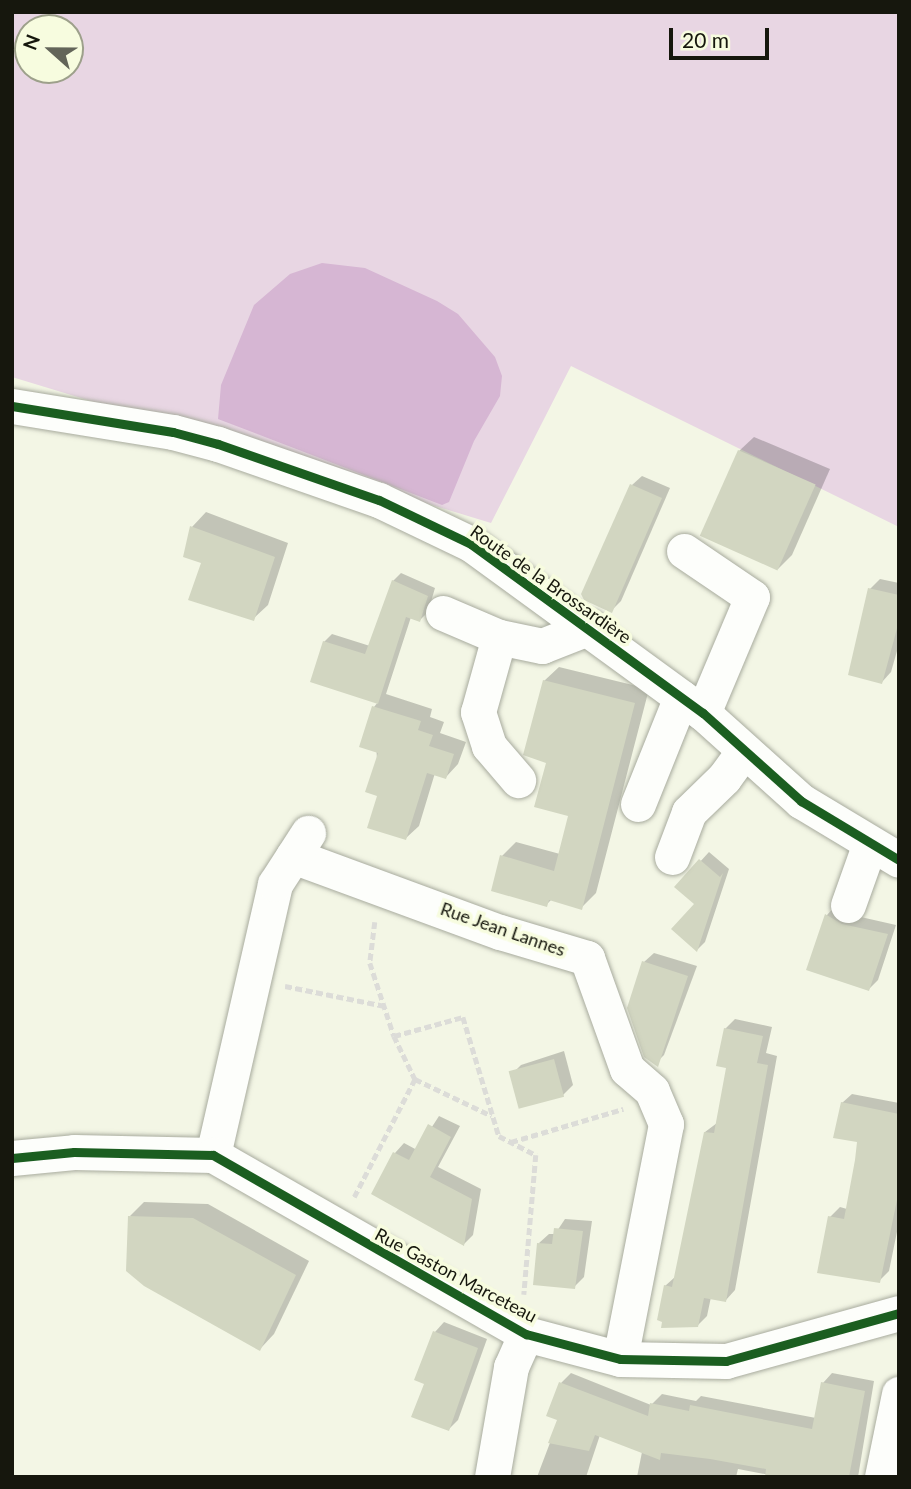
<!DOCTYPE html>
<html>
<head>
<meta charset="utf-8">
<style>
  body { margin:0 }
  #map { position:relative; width:911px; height:1489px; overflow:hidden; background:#f3f6e5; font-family:Lato,sans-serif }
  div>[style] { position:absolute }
  .green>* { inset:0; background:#e8d6e3 }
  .water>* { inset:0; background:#d6b6d3 }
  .shadow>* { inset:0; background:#0003 }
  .building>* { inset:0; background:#d2d6c1; transform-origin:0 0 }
  .path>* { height:4.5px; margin-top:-2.25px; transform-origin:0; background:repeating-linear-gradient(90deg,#dcdcd8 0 7px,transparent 0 10.5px) }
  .roads { filter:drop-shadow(0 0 2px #a8ab9e) drop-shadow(0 0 2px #a8ab9e) }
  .minor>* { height:35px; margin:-17.5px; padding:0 17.5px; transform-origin:17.5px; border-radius:17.5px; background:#fdfefb }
  .cycleway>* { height:9px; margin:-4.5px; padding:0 4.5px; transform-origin:4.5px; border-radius:4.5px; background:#1b5e20 }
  span { translate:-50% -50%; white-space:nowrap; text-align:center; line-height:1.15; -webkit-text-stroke:7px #f7fcdf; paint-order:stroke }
  .street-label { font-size:18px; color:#16170d }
  .frame { position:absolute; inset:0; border:14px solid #16170d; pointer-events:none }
  .north { position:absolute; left:14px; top:14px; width:70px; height:70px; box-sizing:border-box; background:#f7fcdf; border:2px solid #9da08b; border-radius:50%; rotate:291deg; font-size:19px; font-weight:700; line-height:28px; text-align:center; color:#16170d }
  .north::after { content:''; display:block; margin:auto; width:24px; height:32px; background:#636559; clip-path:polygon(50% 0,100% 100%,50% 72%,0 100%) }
  .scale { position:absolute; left:669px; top:28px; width:100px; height:32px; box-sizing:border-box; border:4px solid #16170d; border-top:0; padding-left:9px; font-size:21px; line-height:24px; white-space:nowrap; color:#16170d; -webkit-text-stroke:5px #f7fcdf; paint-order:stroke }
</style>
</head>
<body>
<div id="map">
  <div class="green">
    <div style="clip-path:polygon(evenodd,12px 12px,899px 12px,899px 527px,571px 366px,491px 523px,12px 377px,12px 12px,28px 28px,70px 28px,70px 70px,28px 70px,28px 28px)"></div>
  </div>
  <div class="water">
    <div style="clip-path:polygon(322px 263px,365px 268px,437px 301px,458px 314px,495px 357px,502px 376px,500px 396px,474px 441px,449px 502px,442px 505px,218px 419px,221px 385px,254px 305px,290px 274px)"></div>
  </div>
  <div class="shadow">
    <div style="clip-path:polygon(754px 437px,830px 469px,792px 555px,778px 569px,739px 451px)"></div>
    <div style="clip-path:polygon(642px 476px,670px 488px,621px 601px,611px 611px,632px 485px)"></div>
    <div style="clip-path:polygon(206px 512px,288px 543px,268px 605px,253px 619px,203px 562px,185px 556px,192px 527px)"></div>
    <div style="clip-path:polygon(401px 573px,435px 588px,428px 612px,420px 620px,411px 617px,386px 694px,432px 709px,430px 717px,444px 722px,440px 733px,466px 742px,458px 764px,446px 777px,435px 773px,419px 826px,406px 838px,379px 795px,374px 707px,378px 702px,324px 642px,332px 634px,370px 646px,393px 581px)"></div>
    <div style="clip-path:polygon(880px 579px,899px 583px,899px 644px,891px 672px,882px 682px,870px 589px)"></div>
    <div style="clip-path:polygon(559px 667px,649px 689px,596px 893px,581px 908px,552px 899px,546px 905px,502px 856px,516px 842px,560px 854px,570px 815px,548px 762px,544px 681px)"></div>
    <div style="clip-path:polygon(709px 852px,729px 869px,705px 942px,697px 950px,697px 904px,677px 887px)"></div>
    <div style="clip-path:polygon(836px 905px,852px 915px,896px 925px,878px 980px,869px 989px,809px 969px,827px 915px)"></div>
    <div style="clip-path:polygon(654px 953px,697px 966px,664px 1055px,655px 1064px,644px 962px)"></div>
    <div style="clip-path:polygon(735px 1019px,772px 1027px,766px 1053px,777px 1056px,735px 1290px,726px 1300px,711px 1297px,707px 1316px,697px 1326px,665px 1286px,675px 1277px,705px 1132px,717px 1123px,728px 1066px,725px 1029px)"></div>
    <div style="clip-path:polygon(564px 1051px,573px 1085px,563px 1095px,511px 1075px,521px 1065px)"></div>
    <div style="clip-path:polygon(852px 1094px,899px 1103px,899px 1222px,889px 1271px,879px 1281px,830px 1217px,840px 1207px,847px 1209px,859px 1141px,842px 1103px)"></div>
    <div style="clip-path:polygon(439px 1116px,460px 1126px,438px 1167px,481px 1189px,473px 1235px,464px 1244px,373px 1193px,395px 1153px,404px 1143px,417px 1150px)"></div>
    <div style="clip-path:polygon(144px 1202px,208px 1204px,309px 1261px,274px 1334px,260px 1349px,130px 1216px)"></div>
    <div style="clip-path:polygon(565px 1219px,592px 1221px,584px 1277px,574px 1287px,539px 1243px,549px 1234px,555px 1234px)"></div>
    <div style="clip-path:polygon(444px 1322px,487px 1339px,458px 1420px,449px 1429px,426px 1383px,435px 1332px)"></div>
    <div style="clip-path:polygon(571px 1373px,651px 1405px,662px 1394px,696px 1401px,701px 1396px,816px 1418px,823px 1383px,832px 1373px,874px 1381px,858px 1477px,780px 1477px,738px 1469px,736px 1477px,637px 1477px,642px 1452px,600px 1435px,586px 1477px,537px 1477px,559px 1419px,549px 1415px,561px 1383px)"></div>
  </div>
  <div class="building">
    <div style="left:738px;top:450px;width:85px;height:94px;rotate:24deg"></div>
    <div style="clip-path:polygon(630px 484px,662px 498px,612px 613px,584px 600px,581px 594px)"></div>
    <div style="clip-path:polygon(190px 526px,275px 557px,254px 621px,188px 600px,201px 563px,183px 557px)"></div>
    <div style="clip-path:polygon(392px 580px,428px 596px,420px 622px,406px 617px,378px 704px,310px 682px,323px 641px,365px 654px)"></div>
    <div style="clip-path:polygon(868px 588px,899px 595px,899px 621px,882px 684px,848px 675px)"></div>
    <div style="clip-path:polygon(543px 680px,635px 703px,582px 910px,549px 900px,547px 907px,491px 891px,500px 855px,554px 871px,568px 816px,534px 807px,546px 763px,523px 755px)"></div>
    <div style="clip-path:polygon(372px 706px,421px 721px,418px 730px,433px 735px,429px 746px,454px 754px,446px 779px,427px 773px,406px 840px,367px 828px,377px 796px,365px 792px,378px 753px,359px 747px)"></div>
    <div style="clip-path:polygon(699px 859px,720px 877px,723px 873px,697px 952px,671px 929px,694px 904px,674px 887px)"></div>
    <div style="clip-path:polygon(825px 914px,842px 924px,888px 934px,869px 991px,806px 970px)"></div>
    <div style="clip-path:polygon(642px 961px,688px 976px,658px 1067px,644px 1057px,627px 1008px)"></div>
    <div style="clip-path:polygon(724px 1028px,763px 1036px,757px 1063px,768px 1065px,726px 1302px,704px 1298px,698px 1327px,661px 1328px,662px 1322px,657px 1320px,664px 1285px,672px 1287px,704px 1132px,714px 1133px,726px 1068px,716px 1066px)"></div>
    <div style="left:554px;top:1059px;width:39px;height:47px;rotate:75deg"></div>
    <div style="clip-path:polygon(841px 1102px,899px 1114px,899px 1190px,880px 1283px,817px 1273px,828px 1216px,844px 1219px,855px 1160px,857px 1142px,833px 1138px)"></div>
    <div style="clip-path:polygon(428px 1124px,451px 1137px,430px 1177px,472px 1199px,464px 1246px,371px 1194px,393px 1152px,409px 1160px)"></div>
    <div style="clip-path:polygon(128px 1216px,193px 1218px,296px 1275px,260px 1351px,144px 1286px,126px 1271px)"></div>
    <div style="clip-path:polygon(554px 1228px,583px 1231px,575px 1289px,533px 1285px,537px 1243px,552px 1244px)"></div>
    <div style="clip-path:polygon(433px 1331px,478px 1348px,449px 1431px,411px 1417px,424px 1384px,414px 1380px)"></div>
    <div style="clip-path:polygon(559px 1382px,648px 1416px,650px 1403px,689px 1411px,690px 1405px,812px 1429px,821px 1382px,865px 1391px,849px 1477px,765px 1477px,766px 1469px,710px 1459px,661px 1453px,660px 1460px,595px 1435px,589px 1451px,548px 1443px,557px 1420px,546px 1416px)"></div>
  </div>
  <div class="path">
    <div style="left:375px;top:922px;width:41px;rotate:97deg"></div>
    <div style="left:370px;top:963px;width:77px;rotate:71.8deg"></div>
    <div style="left:394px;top:1036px;width:72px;rotate:-15.4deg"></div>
    <div style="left:463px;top:1017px;width:124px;rotate:73.2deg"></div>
    <div style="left:499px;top:1136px;width:42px;rotate:27.2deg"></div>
    <div style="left:536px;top:1155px;width:140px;rotate:94.9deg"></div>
    <div style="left:285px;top:986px;width:102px;rotate:11.3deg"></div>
    <div style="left:394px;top:1036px;width:48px;rotate:64deg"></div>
    <div style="left:511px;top:1142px;width:117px;rotate:-16.4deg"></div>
    <div style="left:354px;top:1197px;width:133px;rotate:-62.7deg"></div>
    <div style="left:415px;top:1079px;width:85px;rotate:25.7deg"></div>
  </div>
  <div class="roads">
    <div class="minor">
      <div style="left:12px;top:406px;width:163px;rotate:9.2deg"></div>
      <div style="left:173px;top:432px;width:47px;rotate:14.9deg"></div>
      <div style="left:218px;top:444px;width:170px;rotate:19.2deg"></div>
      <div style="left:379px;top:500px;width:102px;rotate:25.6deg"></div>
      <div style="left:471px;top:544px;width:287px;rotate:36.1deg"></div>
      <div style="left:703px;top:713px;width:132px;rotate:41.9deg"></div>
      <div style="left:801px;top:801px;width:114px;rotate:31deg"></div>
      <div style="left:684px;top:551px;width:82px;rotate:34.1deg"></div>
      <div style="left:752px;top:597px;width:126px;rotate:112.9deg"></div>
      <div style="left:443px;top:613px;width:61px;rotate:23.2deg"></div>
      <div style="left:499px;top:637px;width:44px;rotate:11.8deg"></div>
      <div style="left:542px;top:646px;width:52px;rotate:-21.6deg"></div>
      <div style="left:499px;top:637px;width:78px;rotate:105.6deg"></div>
      <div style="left:478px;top:712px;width:36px;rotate:72deg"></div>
      <div style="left:489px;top:746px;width:45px;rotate:49.5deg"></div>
      <div style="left:638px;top:804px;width:115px;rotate:-68.1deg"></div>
      <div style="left:293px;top:856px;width:221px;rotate:20.2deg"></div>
      <div style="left:500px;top:932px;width:91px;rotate:16.6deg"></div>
      <div style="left:587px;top:958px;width:118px;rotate:70.2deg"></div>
      <div style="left:627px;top:1069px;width:33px;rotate:41deg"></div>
      <div style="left:652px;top:1091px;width:36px;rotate:67deg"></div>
      <div style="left:666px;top:1124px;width:239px;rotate:101.1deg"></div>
      <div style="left:672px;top:857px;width:48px;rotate:-69.3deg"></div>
      <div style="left:689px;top:812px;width:49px;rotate:-44.2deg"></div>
      <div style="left:724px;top:778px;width:34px;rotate:-54deg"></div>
      <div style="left:848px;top:905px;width:63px;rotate:-70.4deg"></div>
      <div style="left:213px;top:1155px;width:278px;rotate:-77.1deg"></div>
      <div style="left:275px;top:884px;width:61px;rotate:-57.1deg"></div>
      <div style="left:12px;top:1158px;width:62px;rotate:-5.5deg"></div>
      <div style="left:74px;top:1152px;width:139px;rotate:1.2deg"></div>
      <div style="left:213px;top:1155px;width:361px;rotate:29.8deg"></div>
      <div style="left:526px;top:1334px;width:97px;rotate:14.9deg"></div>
      <div style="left:620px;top:1359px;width:106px;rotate:1.1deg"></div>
      <div style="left:726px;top:1361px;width:180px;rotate:-15.5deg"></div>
      <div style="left:492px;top:1477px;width:112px;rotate:-80.2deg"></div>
      <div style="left:511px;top:1367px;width:36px;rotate:-66deg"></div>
      <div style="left:882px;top:1477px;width:85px;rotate:-78.4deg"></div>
    </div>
  </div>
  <div class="cycleway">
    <div style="left:12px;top:406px;width:163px;rotate:9.2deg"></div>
    <div style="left:173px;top:432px;width:47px;rotate:14.9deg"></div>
    <div style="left:218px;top:444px;width:170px;rotate:19.2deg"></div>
    <div style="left:379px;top:500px;width:102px;rotate:25.6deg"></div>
    <div style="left:471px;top:544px;width:287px;rotate:36.1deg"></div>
    <div style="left:703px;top:713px;width:132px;rotate:41.9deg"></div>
    <div style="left:801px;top:801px;width:114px;rotate:31deg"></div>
    <div style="left:12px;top:1158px;width:62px;rotate:-5.5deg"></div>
    <div style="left:74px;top:1152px;width:139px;rotate:1.2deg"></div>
    <div style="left:213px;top:1155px;width:361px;rotate:29.8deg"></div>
    <div style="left:526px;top:1334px;width:97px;rotate:14.9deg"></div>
    <div style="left:620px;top:1359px;width:106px;rotate:1.1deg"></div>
    <div style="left:726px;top:1361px;width:180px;rotate:-15.5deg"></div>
  </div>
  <div class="street-label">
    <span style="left:551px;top:584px;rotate:35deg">Route de la Brossardière</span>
    <span style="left:503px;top:929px;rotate:19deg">Rue Jean Lannes</span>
    <span style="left:456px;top:1275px;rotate:28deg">Rue Gaston Marceteau</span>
  </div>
  <div class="frame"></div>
  <div class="north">N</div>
  <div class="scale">20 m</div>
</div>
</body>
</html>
